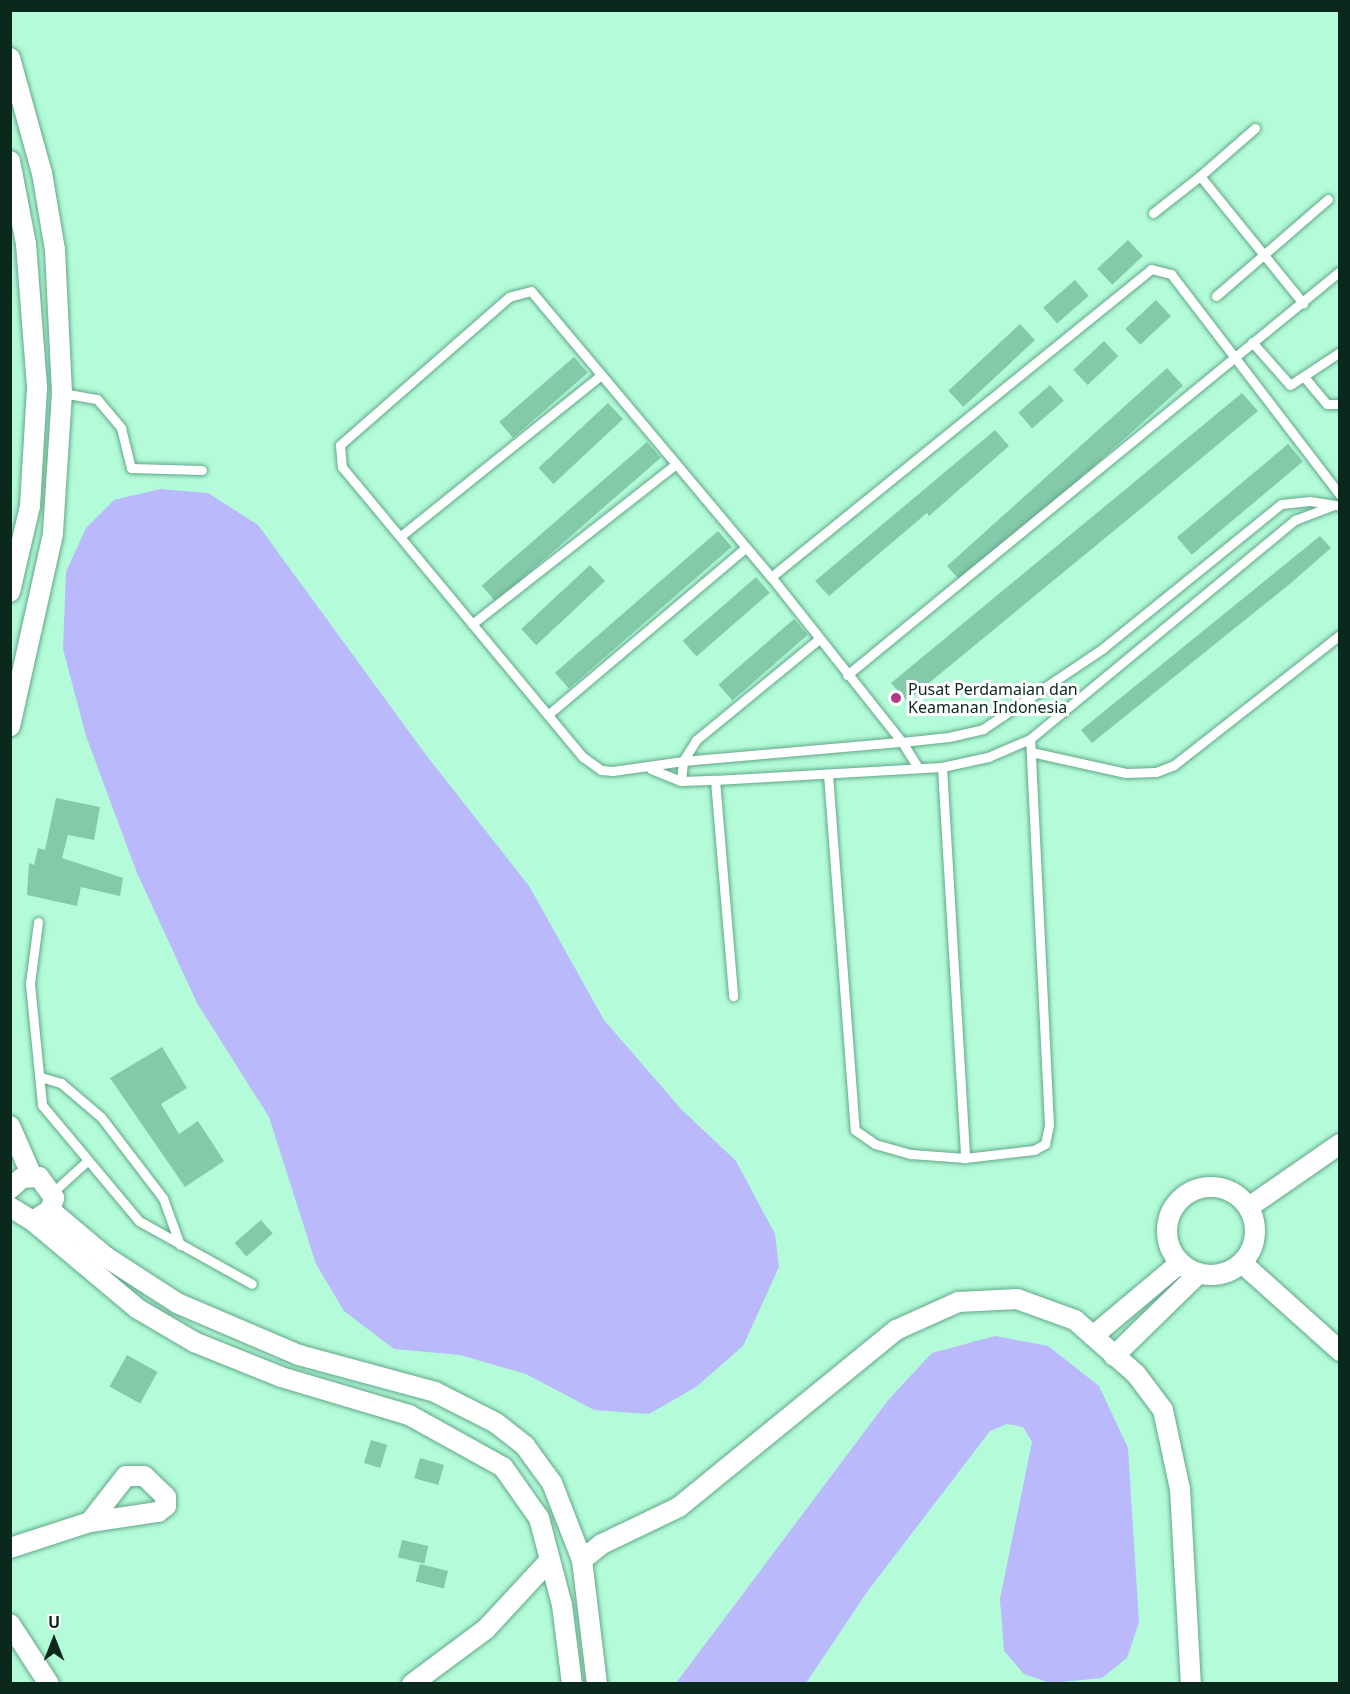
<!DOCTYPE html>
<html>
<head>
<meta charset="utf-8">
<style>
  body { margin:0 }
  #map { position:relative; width:1350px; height:1694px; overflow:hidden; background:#b3fbd9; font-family:"Noto Sans",sans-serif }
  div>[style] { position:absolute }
  .green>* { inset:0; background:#b9b9fc }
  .building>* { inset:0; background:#84caaa; transform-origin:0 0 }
  .roads { filter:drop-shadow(0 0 2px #62a788) drop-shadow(0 0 2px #62a788) }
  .lane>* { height:9px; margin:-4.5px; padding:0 4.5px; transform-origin:4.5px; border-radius:4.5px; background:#fff }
  .street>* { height:20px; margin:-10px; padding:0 10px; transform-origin:10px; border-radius:10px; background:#fff }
  .street>.ring { margin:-10px; padding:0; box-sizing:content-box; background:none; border:20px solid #fff; border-radius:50% }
  .dots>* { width:16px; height:16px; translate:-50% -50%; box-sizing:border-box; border:3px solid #fff; border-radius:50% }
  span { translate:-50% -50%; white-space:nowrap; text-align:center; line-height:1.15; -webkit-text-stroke:6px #fff; paint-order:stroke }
  .poi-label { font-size:16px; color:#0a281c }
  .left { translate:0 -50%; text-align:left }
  .frame { position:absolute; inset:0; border:12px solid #0a281c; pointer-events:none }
  .north { position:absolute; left:24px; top:1610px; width:60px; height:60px; -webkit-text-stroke:4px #fff; paint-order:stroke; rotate:0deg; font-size:16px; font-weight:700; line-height:24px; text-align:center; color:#0a281c }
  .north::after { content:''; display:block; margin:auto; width:21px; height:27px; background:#0a281c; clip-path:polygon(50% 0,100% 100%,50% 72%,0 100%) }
</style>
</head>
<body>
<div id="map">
  <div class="green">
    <div style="clip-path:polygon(160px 489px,208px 493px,258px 525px,426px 755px,529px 886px,604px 1020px,681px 1109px,736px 1161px,775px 1234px,779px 1267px,743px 1346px,696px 1387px,649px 1414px,594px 1410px,526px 1374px,460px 1355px,394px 1349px,344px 1311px,316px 1264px,269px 1117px,197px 1003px,137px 873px,86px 736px,63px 649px,66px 572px,86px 528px,114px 500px)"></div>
    <div style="clip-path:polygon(995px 1336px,1048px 1346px,1099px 1386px,1128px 1448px,1139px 1622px,1127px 1658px,1102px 1678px,1050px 1683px,1024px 1674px,1004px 1651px,1000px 1599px,1032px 1442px,1023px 1427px,1007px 1424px,990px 1431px,867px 1592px,806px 1683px,676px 1683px,889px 1399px,932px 1353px)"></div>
  </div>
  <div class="building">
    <div style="left:1128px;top:240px;width:22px;height:42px;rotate:47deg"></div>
    <div style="left:1075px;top:280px;width:21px;height:42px;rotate:49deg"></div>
    <div style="left:1156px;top:300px;width:22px;height:42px;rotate:47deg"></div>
    <div style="left:1020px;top:324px;width:22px;height:98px;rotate:47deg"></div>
    <div style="left:1104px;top:341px;width:21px;height:42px;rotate:47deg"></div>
    <div style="left:574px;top:357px;width:21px;height:99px;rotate:49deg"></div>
    <div style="left:1167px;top:368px;width:24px;height:296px;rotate:48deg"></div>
    <div style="left:1050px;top:385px;width:21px;height:42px;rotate:49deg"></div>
    <div style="clip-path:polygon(1242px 393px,1258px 411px,1149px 502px,907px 701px,891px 683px)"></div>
    <div style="left:608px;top:403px;width:22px;height:95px;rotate:47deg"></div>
    <div style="clip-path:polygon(995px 430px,1009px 446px,929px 516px,927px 513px,829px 596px,815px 581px)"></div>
    <div style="left:647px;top:442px;width:21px;height:219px;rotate:49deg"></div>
    <div style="left:1288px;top:444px;width:23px;height:145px;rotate:50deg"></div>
    <div style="left:718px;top:531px;width:21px;height:216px;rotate:49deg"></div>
    <div style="clip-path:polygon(1320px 536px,1331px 548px,1291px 583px,1092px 743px,1081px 730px)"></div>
    <div style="left:590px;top:565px;width:22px;height:94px;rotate:47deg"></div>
    <div style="left:756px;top:577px;width:21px;height:97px;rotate:49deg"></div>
    <div style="left:794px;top:619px;width:21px;height:100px;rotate:49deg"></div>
    <div style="clip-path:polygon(56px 798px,100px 807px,94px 840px,68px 835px,62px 858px,123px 878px,120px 896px,81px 887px,77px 906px,27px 895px,29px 863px,34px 865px,38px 848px,45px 850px)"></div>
    <div style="clip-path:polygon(162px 1047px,187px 1088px,161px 1104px,179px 1134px,198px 1121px,224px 1161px,185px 1187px,110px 1078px)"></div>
    <div style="left:261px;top:1220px;width:18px;height:35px;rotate:49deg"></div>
    <div style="left:127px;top:1355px;width:35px;height:36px;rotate:29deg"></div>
    <div style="left:371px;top:1440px;width:17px;height:24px;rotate:17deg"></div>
    <div style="left:420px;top:1458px;width:25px;height:21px;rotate:16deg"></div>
    <div style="left:402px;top:1540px;width:27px;height:18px;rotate:13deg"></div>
    <div style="left:420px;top:1564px;width:29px;height:18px;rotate:14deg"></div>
  </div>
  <div class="roads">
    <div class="lane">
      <div style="left:1200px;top:176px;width:73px;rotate:-41.1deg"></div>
      <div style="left:1153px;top:213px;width:60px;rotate:-38.2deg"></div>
      <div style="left:1200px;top:176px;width:164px;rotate:51deg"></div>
      <div style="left:1216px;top:296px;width:148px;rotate:-40.9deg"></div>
      <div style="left:1252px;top:342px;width:57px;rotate:48.5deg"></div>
      <div style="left:1290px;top:385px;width:60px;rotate:-33.4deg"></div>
      <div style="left:1305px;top:378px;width:34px;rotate:50deg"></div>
      <div style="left:1327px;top:404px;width:13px"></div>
      <div style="left:62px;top:393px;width:36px;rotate:10deg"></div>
      <div style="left:97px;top:399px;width:38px;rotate:50deg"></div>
      <div style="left:121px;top:428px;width:41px;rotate:76deg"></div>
      <div style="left:131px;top:468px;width:71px;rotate:1.6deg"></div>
      <div style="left:402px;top:535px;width:255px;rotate:-38.8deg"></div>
      <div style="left:771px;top:577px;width:489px;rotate:-39deg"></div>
      <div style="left:1151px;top:269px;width:21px;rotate:14deg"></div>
      <div style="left:1171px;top:274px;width:278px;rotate:52.6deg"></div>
      <div style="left:472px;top:624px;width:258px;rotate:-38.1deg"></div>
      <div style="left:847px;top:675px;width:637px;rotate:-39.33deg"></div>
      <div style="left:550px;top:713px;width:254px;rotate:-40.2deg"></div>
      <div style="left:1031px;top:752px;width:97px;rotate:12.5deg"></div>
      <div style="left:1126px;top:773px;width:30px;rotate:-2deg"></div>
      <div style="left:1156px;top:772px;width:19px;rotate:-21deg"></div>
      <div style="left:1174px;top:765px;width:211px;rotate:-38.1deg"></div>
      <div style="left:917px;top:766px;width:28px;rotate:-122deg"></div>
      <div style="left:902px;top:742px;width:211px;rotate:-128.4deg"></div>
      <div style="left:771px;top:577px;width:373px;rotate:-130deg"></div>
      <div style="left:531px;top:291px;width:23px;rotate:165deg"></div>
      <div style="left:509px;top:297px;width:225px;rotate:138.8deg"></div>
      <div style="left:340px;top:445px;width:22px;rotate:85deg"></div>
      <div style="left:342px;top:467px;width:377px;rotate:50.3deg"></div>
      <div style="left:583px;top:757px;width:22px;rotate:36deg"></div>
      <div style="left:601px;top:770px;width:12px;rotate:5deg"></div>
      <div style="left:613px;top:771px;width:71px;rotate:-8.1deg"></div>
      <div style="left:683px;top:761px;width:220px;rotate:-5deg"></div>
      <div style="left:902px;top:742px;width:47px;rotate:-6.1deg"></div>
      <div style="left:949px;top:737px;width:35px;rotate:-13deg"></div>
      <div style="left:983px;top:729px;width:143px;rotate:-33.9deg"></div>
      <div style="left:1102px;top:649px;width:230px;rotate:-39deg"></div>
      <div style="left:1281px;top:504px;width:29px;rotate:-6deg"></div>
      <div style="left:1310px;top:501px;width:30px;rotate:9deg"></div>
      <div style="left:942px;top:767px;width:392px;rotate:86.6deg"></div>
      <div style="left:651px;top:769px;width:32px;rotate:22deg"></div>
      <div style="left:681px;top:781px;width:34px;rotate:-2deg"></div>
      <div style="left:715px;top:780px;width:227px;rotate:-3.3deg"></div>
      <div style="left:942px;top:767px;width:47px;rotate:-12.3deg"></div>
      <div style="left:988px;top:757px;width:46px;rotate:-23.2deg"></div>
      <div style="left:1030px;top:739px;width:344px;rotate:-39.6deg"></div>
      <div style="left:1295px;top:520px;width:39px;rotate:-21deg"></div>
      <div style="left:828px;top:774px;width:357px;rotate:85.7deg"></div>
      <div style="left:855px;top:1130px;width:24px;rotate:35deg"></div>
      <div style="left:875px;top:1144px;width:37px;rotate:16deg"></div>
      <div style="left:911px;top:1154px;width:54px;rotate:4.2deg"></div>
      <div style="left:965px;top:1158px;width:69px;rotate:-6.6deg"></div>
      <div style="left:1034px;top:1150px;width:13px;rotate:-29deg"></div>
      <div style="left:1045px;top:1144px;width:19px;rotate:-78deg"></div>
      <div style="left:1049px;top:1125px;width:386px;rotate:-92.8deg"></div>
      <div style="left:715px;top:780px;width:217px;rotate:85.2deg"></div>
      <div style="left:681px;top:781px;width:20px;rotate:-84deg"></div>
      <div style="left:683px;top:761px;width:25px;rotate:-58deg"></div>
      <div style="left:696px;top:740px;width:159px;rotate:-39.4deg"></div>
      <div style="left:38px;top:922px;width:63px;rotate:97.4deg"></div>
      <div style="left:30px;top:984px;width:122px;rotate:84.3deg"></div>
      <div style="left:42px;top:1105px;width:151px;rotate:50.1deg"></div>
      <div style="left:139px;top:1221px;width:129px;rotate:29.1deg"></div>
      <div style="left:41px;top:1077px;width:21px;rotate:17deg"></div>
      <div style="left:61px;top:1083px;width:52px;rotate:40.4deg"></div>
      <div style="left:101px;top:1117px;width:102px;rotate:52.6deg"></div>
      <div style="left:163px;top:1198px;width:50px;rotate:70.1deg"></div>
      <div style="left:53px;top:1192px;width:45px;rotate:-42.3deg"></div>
    </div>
    <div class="street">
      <div style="left:10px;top:58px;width:119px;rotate:74.5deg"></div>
      <div style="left:42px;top:173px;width:78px;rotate:80.4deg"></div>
      <div style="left:55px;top:250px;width:143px;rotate:87.2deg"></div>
      <div style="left:62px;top:393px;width:141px;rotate:93.7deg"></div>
      <div style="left:53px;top:534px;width:197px;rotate:102.6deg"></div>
      <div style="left:10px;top:161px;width:85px;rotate:79.1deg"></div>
      <div style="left:26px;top:244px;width:144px;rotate:85.6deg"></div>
      <div style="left:37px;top:388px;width:118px;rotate:93.4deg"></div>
      <div style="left:30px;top:506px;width:88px;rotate:103.1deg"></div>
      <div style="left:10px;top:1126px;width:55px;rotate:66.3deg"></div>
      <div class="ring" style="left:1167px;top:1187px;width:68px;height:68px"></div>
      <div style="left:10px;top:1189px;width:16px;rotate:-43deg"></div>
      <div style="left:22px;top:1178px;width:17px;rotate:-3deg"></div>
      <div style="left:39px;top:1177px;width:26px;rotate:54deg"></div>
      <div style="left:54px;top:1198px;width:13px;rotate:108deg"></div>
      <div style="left:50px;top:1210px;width:20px;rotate:147deg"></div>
      <div style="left:33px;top:1221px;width:27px;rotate:-149deg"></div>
      <div style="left:1249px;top:1207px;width:111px;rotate:-34.7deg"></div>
      <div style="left:50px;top:1210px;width:73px;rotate:40deg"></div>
      <div style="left:106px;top:1257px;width:85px;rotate:32.9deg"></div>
      <div style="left:177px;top:1303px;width:133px;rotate:23.1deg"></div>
      <div style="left:299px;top:1355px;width:141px;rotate:15.2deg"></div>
      <div style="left:435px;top:1392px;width:68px;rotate:26.9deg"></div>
      <div style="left:496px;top:1423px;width:37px;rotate:38deg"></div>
      <div style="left:525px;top:1446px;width:46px;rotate:53.9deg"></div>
      <div style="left:552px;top:1483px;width:83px;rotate:68.7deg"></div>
      <div style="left:582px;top:1560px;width:125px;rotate:83.1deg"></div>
      <div style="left:33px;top:1221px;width:137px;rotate:40deg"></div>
      <div style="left:138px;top:1309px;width:65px;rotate:30.5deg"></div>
      <div style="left:194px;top:1342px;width:94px;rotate:21.9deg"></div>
      <div style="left:281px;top:1377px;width:134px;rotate:16.5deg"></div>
      <div style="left:409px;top:1415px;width:107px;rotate:29deg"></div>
      <div style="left:503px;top:1467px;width:62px;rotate:54.8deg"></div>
      <div style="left:539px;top:1518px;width:90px;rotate:75.2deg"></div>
      <div style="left:562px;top:1605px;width:80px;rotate:82.8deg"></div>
      <div style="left:1242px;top:1263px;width:132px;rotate:41.9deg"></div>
      <div style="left:1093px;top:1336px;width:114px;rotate:-40deg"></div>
      <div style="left:1114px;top:1356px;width:117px;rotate:-44.3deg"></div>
      <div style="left:10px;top:1548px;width:84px;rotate:-18deg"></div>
      <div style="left:90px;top:1522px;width:69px;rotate:-8.4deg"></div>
      <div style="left:158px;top:1512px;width:10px;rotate:-37deg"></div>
      <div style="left:166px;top:1506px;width:9px;rotate:-90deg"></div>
      <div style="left:166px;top:1497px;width:30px;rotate:-136deg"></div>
      <div style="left:144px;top:1476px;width:18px;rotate:180deg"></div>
      <div style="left:126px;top:1476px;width:58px;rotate:128deg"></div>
      <div style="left:582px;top:1560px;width:26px;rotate:-39deg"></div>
      <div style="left:602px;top:1544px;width:85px;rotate:-25.7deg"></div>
      <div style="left:679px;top:1507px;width:280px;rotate:-39.2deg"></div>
      <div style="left:896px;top:1330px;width:68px;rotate:-24.3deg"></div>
      <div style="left:958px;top:1302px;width:59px;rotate:-2.9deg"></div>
      <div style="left:1017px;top:1299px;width:62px;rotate:19.9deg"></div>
      <div style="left:1075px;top:1320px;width:81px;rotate:41.5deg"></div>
      <div style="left:1136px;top:1374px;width:45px;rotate:53.1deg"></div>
      <div style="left:1163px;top:1410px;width:81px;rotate:77.9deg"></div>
      <div style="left:1180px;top:1489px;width:195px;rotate:86.8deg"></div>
      <div style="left:10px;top:1624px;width:72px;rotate:57deg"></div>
      <div style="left:412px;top:1684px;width:92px;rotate:-36.6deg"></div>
      <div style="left:486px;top:1629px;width:94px;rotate:-47.2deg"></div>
    </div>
  </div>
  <div class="dots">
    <div style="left:896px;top:698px;background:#b23789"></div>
  </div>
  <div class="poi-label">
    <span class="left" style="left:908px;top:698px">Pusat Perdamaian dan<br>Keamanan Indonesia</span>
  </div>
  <div class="frame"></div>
  <div class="north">U</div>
</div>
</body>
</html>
